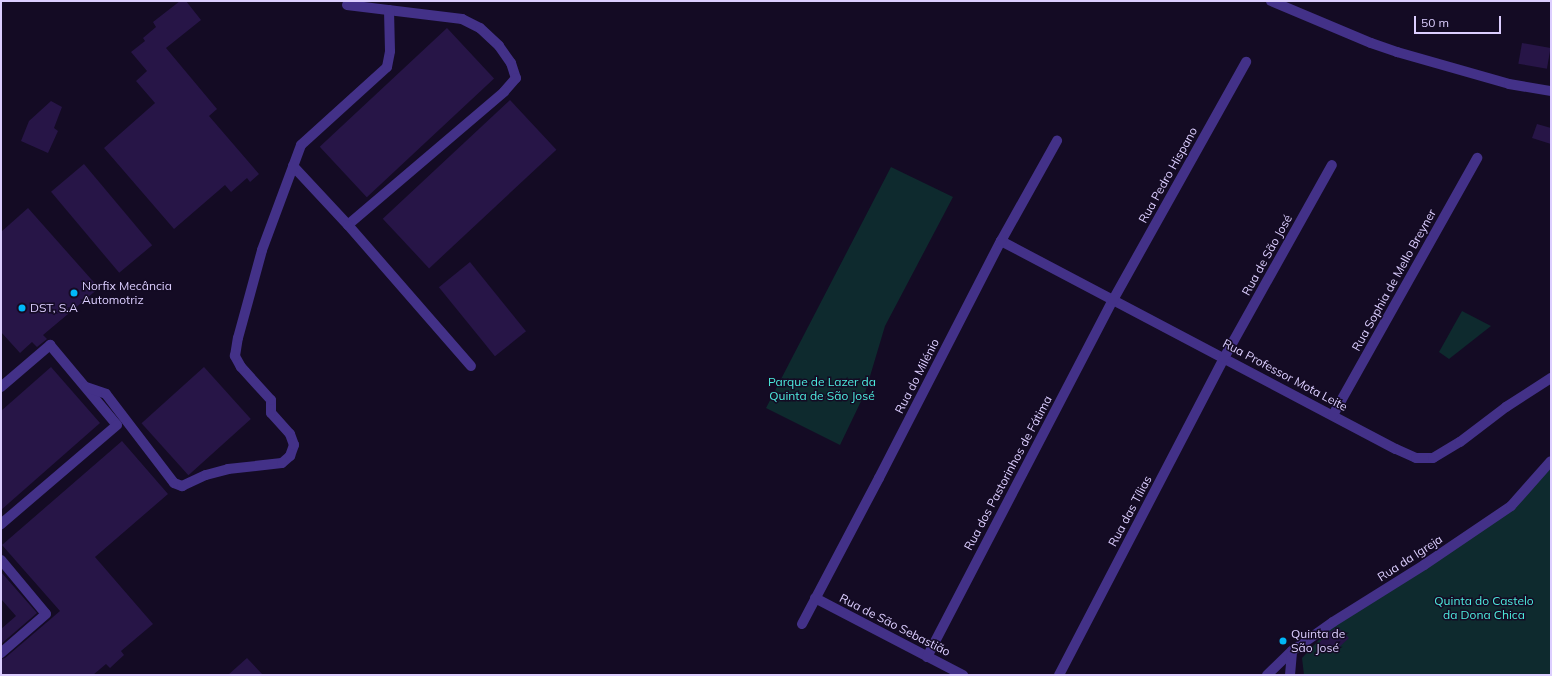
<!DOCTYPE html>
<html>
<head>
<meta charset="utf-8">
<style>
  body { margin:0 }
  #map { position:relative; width:1552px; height:676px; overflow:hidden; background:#140b24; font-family:Mulish,sans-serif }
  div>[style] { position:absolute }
  .green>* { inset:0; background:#0e2a2e }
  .building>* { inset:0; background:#271547; transform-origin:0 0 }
  .minor>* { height:10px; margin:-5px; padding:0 5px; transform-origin:5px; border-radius:5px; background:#433188 }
  .dots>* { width:11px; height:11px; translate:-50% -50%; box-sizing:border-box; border:2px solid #140b24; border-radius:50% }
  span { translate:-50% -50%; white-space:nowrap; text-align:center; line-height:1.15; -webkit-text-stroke:3px #140b24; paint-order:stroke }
  .street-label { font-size:12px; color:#dcceff }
  .poi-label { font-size:12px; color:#dcceff }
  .left { translate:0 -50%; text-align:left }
  .park-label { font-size:12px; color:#4decde }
  .frame { position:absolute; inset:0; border:2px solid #dcceff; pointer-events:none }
  .scale { position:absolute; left:1414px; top:16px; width:87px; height:18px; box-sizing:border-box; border:2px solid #dcceff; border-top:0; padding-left:5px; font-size:12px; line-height:14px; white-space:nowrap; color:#dcceff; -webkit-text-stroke:3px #140b24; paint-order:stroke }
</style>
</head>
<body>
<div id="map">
  <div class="green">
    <div style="clip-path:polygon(891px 167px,953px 197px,885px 326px,865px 393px,840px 445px,766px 408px)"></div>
    <div style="clip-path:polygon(1462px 311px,1491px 326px,1449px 359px,1439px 352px)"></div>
    <div style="clip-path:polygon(1551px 468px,1551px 675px,1304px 675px,1302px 658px,1332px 626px,1498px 520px)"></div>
  </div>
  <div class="building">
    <div style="clip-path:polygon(180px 1px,186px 1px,201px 20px,166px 48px,217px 109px,209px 116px,259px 174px,250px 182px,247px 178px,231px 192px,225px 185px,174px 229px,104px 148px,155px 103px,136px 81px,147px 71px,131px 52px,145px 41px,143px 38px,156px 27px,153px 22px)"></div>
    <div style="left:447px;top:28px;width:69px;height:174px;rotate:47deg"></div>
    <div style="left:1522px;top:43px;width:29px;height:21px;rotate:10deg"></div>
    <div style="left:510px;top:100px;width:68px;height:174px;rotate:47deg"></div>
    <div style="clip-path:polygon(51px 101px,62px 107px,54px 128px,58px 131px,48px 153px,21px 141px,29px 121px)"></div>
    <div style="clip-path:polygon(1537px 124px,1551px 128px,1551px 144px,1532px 138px)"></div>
    <div style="left:84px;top:164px;width:106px;height:43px;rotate:50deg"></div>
    <div style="clip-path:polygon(28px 208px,99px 288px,43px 335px,47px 339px,37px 347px,32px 342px,20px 353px,1px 332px,1px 232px)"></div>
    <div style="left:470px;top:262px;width:89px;height:40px;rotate:51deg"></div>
    <div style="clip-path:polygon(51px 367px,100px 423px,1px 510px,1px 411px)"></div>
    <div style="left:204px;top:367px;width:70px;height:84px;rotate:48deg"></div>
    <div style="clip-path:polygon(122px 441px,168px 494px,95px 557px,153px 624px,121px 651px,124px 655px,110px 668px,106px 664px,93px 675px,1px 675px,1px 659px,5px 658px,60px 611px,2px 545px)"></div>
    <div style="clip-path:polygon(1px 572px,37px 613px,1px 644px,1px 629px,16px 616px,1px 599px)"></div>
    <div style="clip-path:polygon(1338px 627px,1349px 638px,1335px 651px,1329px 646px,1324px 651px,1317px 645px,1328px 633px)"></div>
    <div style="clip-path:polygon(247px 658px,263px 675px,228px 675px)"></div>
  </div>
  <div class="minor">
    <div style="left:1271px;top:1px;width:108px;rotate:22.8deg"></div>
    <div style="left:1371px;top:43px;width:28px;rotate:19deg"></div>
    <div style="left:1397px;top:52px;width:116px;rotate:15.9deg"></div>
    <div style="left:1509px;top:84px;width:43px;rotate:9.5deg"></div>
    <div style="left:347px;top:5px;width:116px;rotate:6.9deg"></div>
    <div style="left:462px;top:19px;width:20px;rotate:27deg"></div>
    <div style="left:480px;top:28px;width:26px;rotate:43deg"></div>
    <div style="left:499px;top:46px;width:21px;rotate:55deg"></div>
    <div style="left:511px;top:63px;width:16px;rotate:72deg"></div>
    <div style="left:516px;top:78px;width:18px;rotate:131deg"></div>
    <div style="left:504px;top:92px;width:205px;rotate:139.6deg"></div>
    <div style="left:293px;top:166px;width:81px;rotate:47deg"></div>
    <div style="left:348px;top:225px;width:187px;rotate:48.9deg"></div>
    <div style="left:1001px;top:241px;width:446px;rotate:27.8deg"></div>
    <div style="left:1396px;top:449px;width:22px;rotate:24deg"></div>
    <div style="left:1416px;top:458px;width:17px"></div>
    <div style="left:1433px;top:458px;width:31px;rotate:-31deg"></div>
    <div style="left:1460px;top:442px;width:58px;rotate:-37.3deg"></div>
    <div style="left:1506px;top:407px;width:54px;rotate:-32.8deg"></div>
    <div style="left:1px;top:387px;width:65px;rotate:-40.6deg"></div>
    <div style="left:50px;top:345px;width:104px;rotate:50.1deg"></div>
    <div style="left:117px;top:425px;width:153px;rotate:139.5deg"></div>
    <div style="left:86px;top:387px;width:21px;rotate:19deg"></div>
    <div style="left:106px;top:394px;width:112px;rotate:52.6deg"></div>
    <div style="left:174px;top:483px;width:9px;rotate:21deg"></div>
    <div style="left:182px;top:486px;width:26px;rotate:-25deg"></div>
    <div style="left:206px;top:475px;width:23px;rotate:-15deg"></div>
    <div style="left:228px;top:469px;width:54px;rotate:-6.3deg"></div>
    <div style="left:282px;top:463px;width:11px;rotate:-41deg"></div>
    <div style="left:290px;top:456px;width:12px;rotate:-70deg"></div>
    <div style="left:294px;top:445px;width:12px;rotate:-110deg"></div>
    <div style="left:290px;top:434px;width:28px;rotate:-132deg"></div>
    <div style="left:271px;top:413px;width:13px;rotate:-90deg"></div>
    <div style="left:271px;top:400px;width:45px;rotate:-132.3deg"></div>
    <div style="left:241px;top:367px;width:13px;rotate:-119deg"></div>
    <div style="left:235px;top:356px;width:18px;rotate:-81deg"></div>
    <div style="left:238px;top:338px;width:91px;rotate:-74.7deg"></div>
    <div style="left:262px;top:250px;width:112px;rotate:-69.6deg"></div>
    <div style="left:301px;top:145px;width:116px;rotate:-42.2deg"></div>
    <div style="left:387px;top:67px;width:16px;rotate:-79deg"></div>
    <div style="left:390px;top:51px;width:41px;rotate:-91.4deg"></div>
    <div style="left:1333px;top:415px;width:295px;rotate:-60.7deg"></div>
    <div style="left:1px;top:560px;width:70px;rotate:50.2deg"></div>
    <div style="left:46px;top:614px;width:60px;rotate:139.1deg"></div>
    <div style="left:815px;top:598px;width:167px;rotate:27.5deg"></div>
    <div style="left:802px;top:624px;width:165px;rotate:-62.2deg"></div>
    <div style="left:879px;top:478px;width:267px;rotate:-62.8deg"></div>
    <div style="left:1001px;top:241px;width:115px;rotate:-60.8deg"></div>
    <div style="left:927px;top:657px;width:403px;rotate:-62.5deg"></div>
    <div style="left:1113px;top:300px;width:273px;rotate:-60.8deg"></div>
    <div style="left:1059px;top:675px;width:357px;rotate:-62.5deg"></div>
    <div style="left:1224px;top:358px;width:221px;rotate:-60.8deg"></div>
    <div style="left:1267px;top:675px;width:35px;rotate:-44deg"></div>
    <div style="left:1290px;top:675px;width:24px;rotate:-85deg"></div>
    <div style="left:1292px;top:651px;width:50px;rotate:-35.3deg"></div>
    <div style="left:1333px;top:622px;width:107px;rotate:-32.1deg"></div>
    <div style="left:1424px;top:565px;width:105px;rotate:-34.1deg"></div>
    <div style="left:1511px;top:506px;width:60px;rotate:-48.4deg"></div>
  </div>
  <div class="dots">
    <div style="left:74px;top:293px;background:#00b8f9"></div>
    <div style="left:22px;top:308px;background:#00b8f9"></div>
    <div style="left:1283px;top:641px;background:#00b8f9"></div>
  </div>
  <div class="street-label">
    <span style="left:1168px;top:175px;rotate:-61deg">Rua Pedro Hispano</span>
    <span style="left:1267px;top:255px;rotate:-61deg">Rua de São José</span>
    <span style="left:1394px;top:280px;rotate:-61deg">Rua Sophia de Mello Breyner</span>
    <span style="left:1285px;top:375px;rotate:28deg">Rua Professor Mota Leite</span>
    <span style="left:917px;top:376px;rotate:-63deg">Rua do Milénio</span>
    <span style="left:1008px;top:473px;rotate:-62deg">Rua dos Pastorinhos de Fátima</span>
    <span style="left:1130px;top:511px;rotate:-62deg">Rua das Tílias</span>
    <span style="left:1410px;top:558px;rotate:-33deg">Rua da Igreja</span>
    <span style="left:895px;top:625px;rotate:27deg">Rua de São Sebastião</span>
  </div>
  <div class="poi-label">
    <span class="left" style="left:82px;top:293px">Norfix Mecância<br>Automotriz</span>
    <span class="left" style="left:30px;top:308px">DST, S.A</span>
    <span class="left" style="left:1291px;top:641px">Quinta de<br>São José</span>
  </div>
  <div class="park-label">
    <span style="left:822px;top:389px">Parque de Lazer da<br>Quinta de São José</span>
    <span style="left:1484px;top:608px">Quinta do Castelo<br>da Dona Chica</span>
  </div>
  <div class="frame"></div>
  <div class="scale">50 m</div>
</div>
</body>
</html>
